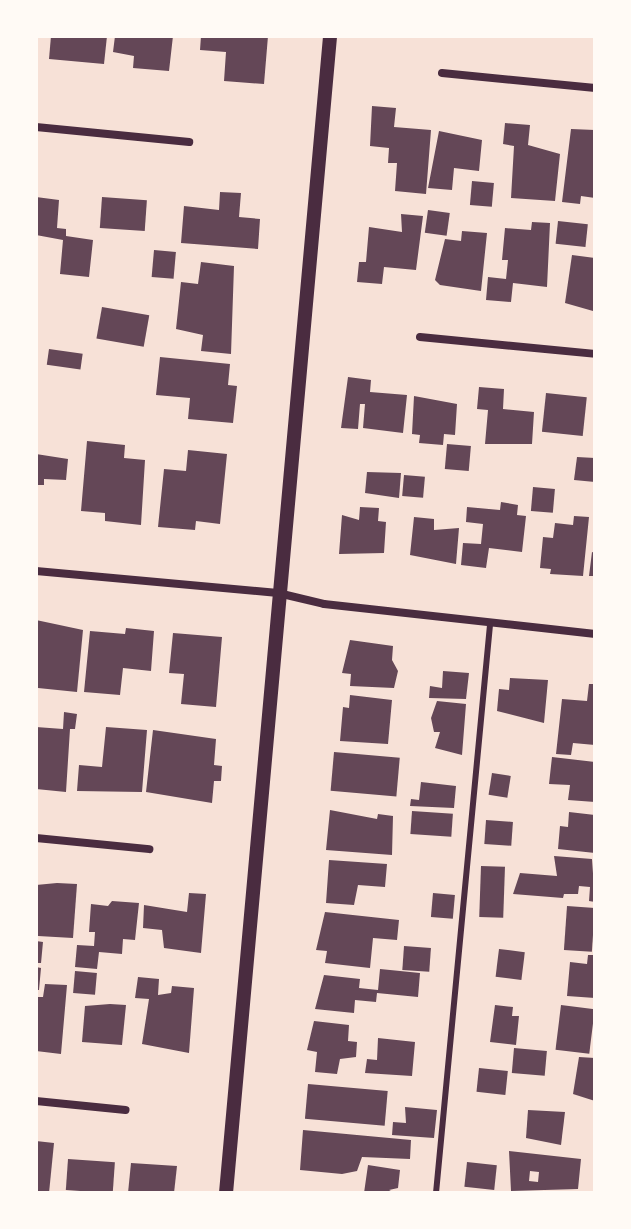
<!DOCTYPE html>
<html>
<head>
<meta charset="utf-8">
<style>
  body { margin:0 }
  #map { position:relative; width:631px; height:1229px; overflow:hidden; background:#f7e1d7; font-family:"Fira Sans",sans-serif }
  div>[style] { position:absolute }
  .building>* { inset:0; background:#644757; transform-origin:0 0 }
  .service>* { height:6px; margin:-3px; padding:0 3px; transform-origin:3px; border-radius:3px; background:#4a2c40 }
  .minor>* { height:8px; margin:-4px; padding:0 4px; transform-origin:4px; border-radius:4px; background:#4a2c40 }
  .tertiary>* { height:14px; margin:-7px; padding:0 7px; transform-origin:7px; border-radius:7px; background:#4a2c40 }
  span { translate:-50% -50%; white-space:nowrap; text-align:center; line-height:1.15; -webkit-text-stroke:8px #fffaf5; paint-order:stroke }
  .frame { position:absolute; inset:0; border:38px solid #fffaf5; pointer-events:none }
</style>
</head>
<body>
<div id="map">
  <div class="building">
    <div style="clip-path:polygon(51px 36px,107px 36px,104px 64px,49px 59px)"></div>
    <div style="clip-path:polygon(115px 36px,173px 36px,169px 71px,133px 68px,134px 56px,113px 52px)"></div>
    <div style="clip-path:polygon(201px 36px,268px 36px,264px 84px,224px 81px,226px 52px,200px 50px)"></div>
    <div style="clip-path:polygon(372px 106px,396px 108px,394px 127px,431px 130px,426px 194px,395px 191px,397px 163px,388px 163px,389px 148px,370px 146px)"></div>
    <div style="clip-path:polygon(505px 123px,530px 125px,528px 145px,560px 154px,555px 201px,511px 198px,514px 146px,503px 144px)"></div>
    <div style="clip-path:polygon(571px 129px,595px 130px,595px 198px,581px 196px,580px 204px,562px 202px)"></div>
    <div style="clip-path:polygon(439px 131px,482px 140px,479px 171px,454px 168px,452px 190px,428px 188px)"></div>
    <div style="left:472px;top:181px;width:22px;height:24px;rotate:5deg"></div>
    <div style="clip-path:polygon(220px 192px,241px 193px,239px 217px,260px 219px,258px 249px,181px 243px,184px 206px,219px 210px)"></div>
    <div style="clip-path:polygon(36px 197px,59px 200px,57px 228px,66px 229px,66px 236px,93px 240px,89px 277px,60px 274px,63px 240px,36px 235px)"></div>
    <div style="left:102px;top:197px;width:45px;height:31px;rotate:4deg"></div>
    <div style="left:428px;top:210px;width:22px;height:23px;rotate:8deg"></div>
    <div style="clip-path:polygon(401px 214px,423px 216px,416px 270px,384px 267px,382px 284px,357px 282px,359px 262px,366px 262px,369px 227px,402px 232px)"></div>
    <div style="left:558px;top:221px;width:30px;height:23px;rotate:6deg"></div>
    <div style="clip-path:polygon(532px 222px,550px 223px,547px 287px,513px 283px,511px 302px,486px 300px,488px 277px,506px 279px,508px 260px,502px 260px,505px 228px,531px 230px)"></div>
    <div style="clip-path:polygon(462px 231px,487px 233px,481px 291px,440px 285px,435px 280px,445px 239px,461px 241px)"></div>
    <div style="left:154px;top:250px;width:22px;height:27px;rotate:5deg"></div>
    <div style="clip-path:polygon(572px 255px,595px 258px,593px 311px,565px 303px)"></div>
    <div style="clip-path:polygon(201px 262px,234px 266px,231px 354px,201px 351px,203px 335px,176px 329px,181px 282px,198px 284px)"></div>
    <div style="left:102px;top:307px;width:48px;height:32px;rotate:10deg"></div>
    <div style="left:49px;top:349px;width:34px;height:16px;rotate:8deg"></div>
    <div style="clip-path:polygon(160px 357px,230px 364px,228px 385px,237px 386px,233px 423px,188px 419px,190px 398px,156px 395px)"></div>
    <div style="clip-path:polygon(348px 377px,371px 380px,370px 392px,407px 395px,403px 433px,363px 428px,365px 404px,360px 404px,358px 429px,341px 428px)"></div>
    <div style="clip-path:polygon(479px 387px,504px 389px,503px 409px,534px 412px,532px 444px,485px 444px,488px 410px,477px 409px)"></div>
    <div style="left:546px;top:393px;width:41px;height:39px;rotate:6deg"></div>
    <div style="clip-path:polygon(414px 396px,457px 404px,455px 435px,444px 434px,443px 445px,419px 443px,420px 435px,412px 434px)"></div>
    <div style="clip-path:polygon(87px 441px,125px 445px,124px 458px,145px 460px,141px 525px,105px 521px,105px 513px,81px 511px)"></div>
    <div style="left:447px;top:444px;width:24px;height:25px;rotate:5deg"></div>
    <div style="clip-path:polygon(188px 450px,227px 454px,220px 524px,196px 521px,195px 530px,158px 527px,164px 469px,186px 471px)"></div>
    <div style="clip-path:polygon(36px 454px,68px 459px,66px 480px,44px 479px,44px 485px,36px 485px)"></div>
    <div style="clip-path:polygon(577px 457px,595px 458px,595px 482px,574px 480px)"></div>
    <div style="clip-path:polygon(367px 472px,401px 473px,399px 498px,365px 493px)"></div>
    <div style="left:404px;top:475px;width:21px;height:21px;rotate:5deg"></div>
    <div style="left:533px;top:487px;width:22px;height:24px;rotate:5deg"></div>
    <div style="clip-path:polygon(501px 502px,518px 505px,517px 515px,526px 516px,522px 552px,489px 548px,486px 568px,461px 565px,463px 543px,481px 544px,483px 524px,466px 522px,467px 507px,500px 510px)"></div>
    <div style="clip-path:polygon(360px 507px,379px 508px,378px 521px,386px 522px,384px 553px,339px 554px,342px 515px,359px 520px)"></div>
    <div style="clip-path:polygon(574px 516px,589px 517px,583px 576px,550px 574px,551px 569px,540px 568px,543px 537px,553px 538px,555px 523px,573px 525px)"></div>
    <div style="clip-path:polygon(414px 517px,434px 519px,434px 530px,459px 528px,456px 564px,410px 555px)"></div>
    <div style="clip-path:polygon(592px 552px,595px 553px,595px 576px,589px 576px)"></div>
    <div style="clip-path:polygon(36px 620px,83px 630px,77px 692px,38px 688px)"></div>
    <div style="clip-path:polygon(126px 628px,154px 631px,151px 671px,123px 668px,120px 695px,84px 692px,90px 631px,125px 634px)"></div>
    <div style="clip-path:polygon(173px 633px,222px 637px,216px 707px,181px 704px,184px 674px,169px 673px)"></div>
    <div style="clip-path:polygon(350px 640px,393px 646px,392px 660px,398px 671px,394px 688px,350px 686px,351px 674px,342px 673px)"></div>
    <div style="clip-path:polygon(443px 671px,469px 673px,466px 699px,429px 698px,430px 686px,442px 688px)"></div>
    <div style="clip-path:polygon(510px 678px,548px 680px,544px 723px,497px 711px,499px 689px,509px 690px)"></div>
    <div style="clip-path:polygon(589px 684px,595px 684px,595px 745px,573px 743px,571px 755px,556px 754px,562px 699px,587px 701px)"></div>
    <div style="clip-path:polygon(350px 695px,392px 700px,388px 744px,340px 741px,343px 707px,349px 708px)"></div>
    <div style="clip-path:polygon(437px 701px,466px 704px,462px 755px,435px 748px,440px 732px,434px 732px,431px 718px)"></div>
    <div style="clip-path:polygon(64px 712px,77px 714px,75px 729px,70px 729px,66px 792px,36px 789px,36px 727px,63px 729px)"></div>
    <div style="clip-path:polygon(106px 727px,147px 730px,142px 792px,77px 791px,79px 765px,102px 767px)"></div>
    <div style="clip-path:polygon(153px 730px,216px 739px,214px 765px,222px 766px,221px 781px,214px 781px,212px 803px,146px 792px)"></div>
    <div style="left:334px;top:752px;width:66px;height:39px;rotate:5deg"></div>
    <div style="clip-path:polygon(552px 757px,595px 762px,595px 802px,568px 800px,570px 785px,549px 784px)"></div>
    <div style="left:492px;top:773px;width:19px;height:22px;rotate:9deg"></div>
    <div style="clip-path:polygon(421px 782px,456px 786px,454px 808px,410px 806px,411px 799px,419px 800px)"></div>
    <div style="clip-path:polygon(330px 810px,377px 819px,378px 814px,393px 816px,392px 855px,326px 850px)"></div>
    <div style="left:412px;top:811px;width:41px;height:23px;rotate:4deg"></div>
    <div style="clip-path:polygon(569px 812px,595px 815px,595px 853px,558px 849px,560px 826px,568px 827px)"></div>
    <div style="left:486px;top:820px;width:27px;height:24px;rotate:4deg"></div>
    <div style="clip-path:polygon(554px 856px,592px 859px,595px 902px,589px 901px,590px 887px,579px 886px,578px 894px,564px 894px,563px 898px,513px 894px,520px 873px,557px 876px)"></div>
    <div style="clip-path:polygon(329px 860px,387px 864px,385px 887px,358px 885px,354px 905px,326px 903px)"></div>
    <div style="left:481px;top:866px;width:24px;height:51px;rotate:2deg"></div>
    <div style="clip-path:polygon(57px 883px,77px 884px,73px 938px,38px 936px,36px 885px)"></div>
    <div style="clip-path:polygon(189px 893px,206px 894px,201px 953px,164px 948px,162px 930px,143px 928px,144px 905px,187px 912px)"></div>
    <div style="left:433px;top:893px;width:22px;height:24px;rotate:5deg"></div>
    <div style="clip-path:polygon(112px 901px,139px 903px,135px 940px,123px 939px,122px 954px,99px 952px,97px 969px,75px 967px,77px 945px,94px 946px,95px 932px,89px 932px,91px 904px,108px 906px)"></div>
    <div style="left:567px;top:906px;width:28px;height:44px;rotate:4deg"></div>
    <div style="clip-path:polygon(325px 912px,399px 920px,397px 940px,373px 938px,370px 968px,325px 963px,327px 951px,316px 950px)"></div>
    <div style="clip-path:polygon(36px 941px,43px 942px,41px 963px,36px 963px)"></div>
    <div style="left:404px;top:946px;width:27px;height:24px;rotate:4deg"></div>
    <div style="left:499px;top:949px;width:26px;height:28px;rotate:7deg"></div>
    <div style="clip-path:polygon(588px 955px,595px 955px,595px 998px,567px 996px,570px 962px,587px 964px)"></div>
    <div style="clip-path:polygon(36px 967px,41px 968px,39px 990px,36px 990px)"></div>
    <div style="clip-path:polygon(380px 969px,420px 973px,418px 997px,377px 993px,376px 1002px,355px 1000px,354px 1013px,315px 1009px,324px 975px,360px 979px,359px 988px,378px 990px)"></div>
    <div style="left:75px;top:971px;width:22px;height:22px;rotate:5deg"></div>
    <div style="clip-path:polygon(138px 977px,159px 979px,158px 995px,171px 993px,172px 986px,194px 988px,189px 1053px,142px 1044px,149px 999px,135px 998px)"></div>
    <div style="clip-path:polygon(45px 984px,67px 985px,61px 1054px,36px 1051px,36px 997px,43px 997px)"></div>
    <div style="clip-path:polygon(110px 1004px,126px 1005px,122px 1045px,82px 1042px,85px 1006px)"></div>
    <div style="clip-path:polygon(495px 1005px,513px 1007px,512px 1016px,519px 1016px,516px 1045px,490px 1042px)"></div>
    <div style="left:561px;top:1005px;width:34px;height:45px;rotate:7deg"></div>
    <div style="clip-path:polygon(314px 1021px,349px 1025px,348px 1041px,357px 1042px,356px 1057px,340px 1059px,337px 1074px,315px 1072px,317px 1052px,307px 1050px)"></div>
    <div style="clip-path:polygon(378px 1038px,415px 1042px,412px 1076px,365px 1073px,367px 1059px,377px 1060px)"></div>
    <div style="left:514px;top:1048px;width:33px;height:25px;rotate:5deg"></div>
    <div style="clip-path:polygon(579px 1057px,595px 1058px,595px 1101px,573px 1094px)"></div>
    <div style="left:479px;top:1068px;width:29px;height:24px;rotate:6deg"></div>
    <div style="left:308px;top:1084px;width:80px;height:35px;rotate:5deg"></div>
    <div style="clip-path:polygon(405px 1107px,437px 1110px,434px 1138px,392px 1135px,393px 1122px,406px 1123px)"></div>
    <div style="clip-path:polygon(528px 1110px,565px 1112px,561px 1145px,526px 1138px)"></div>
    <div style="clip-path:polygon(303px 1130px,411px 1140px,410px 1159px,362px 1157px,357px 1171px,342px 1174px,300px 1170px)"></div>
    <div style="clip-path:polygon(36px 1141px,54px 1143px,49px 1193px,36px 1193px)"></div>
    <div style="clip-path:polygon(evenodd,509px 1151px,581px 1159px,578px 1189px,511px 1191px,509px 1151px,530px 1171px,539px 1172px,538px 1182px,529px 1181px,530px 1171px)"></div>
    <div style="left:68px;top:1159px;width:47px;height:31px;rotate:4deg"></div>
    <div style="left:467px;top:1162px;width:30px;height:25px;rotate:6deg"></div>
    <div style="clip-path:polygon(131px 1163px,177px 1166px,174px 1193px,128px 1193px)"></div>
    <div style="clip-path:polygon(368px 1165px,400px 1170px,398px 1188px,389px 1190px,395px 1193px,364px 1193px)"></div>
  </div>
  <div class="service">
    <div style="left:436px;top:1193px;width:571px;rotate:-84.57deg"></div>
  </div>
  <div class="minor">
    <div style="left:442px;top:73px;width:154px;rotate:5.6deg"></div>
    <div style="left:36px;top:127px;width:154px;rotate:5.6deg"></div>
    <div style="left:420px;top:337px;width:176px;rotate:5.5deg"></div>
    <div style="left:36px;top:571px;width:243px;rotate:5.2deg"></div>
    <div style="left:278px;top:593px;width:47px;rotate:13.4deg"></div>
    <div style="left:324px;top:604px;width:273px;rotate:6.3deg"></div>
    <div style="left:36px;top:838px;width:114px;rotate:5.6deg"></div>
    <div style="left:36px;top:1101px;width:90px;rotate:5.7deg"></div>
  </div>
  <div class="tertiary">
    <div style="left:226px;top:1193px;width:1162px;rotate:-84.86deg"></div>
  </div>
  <div class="frame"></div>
</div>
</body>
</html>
